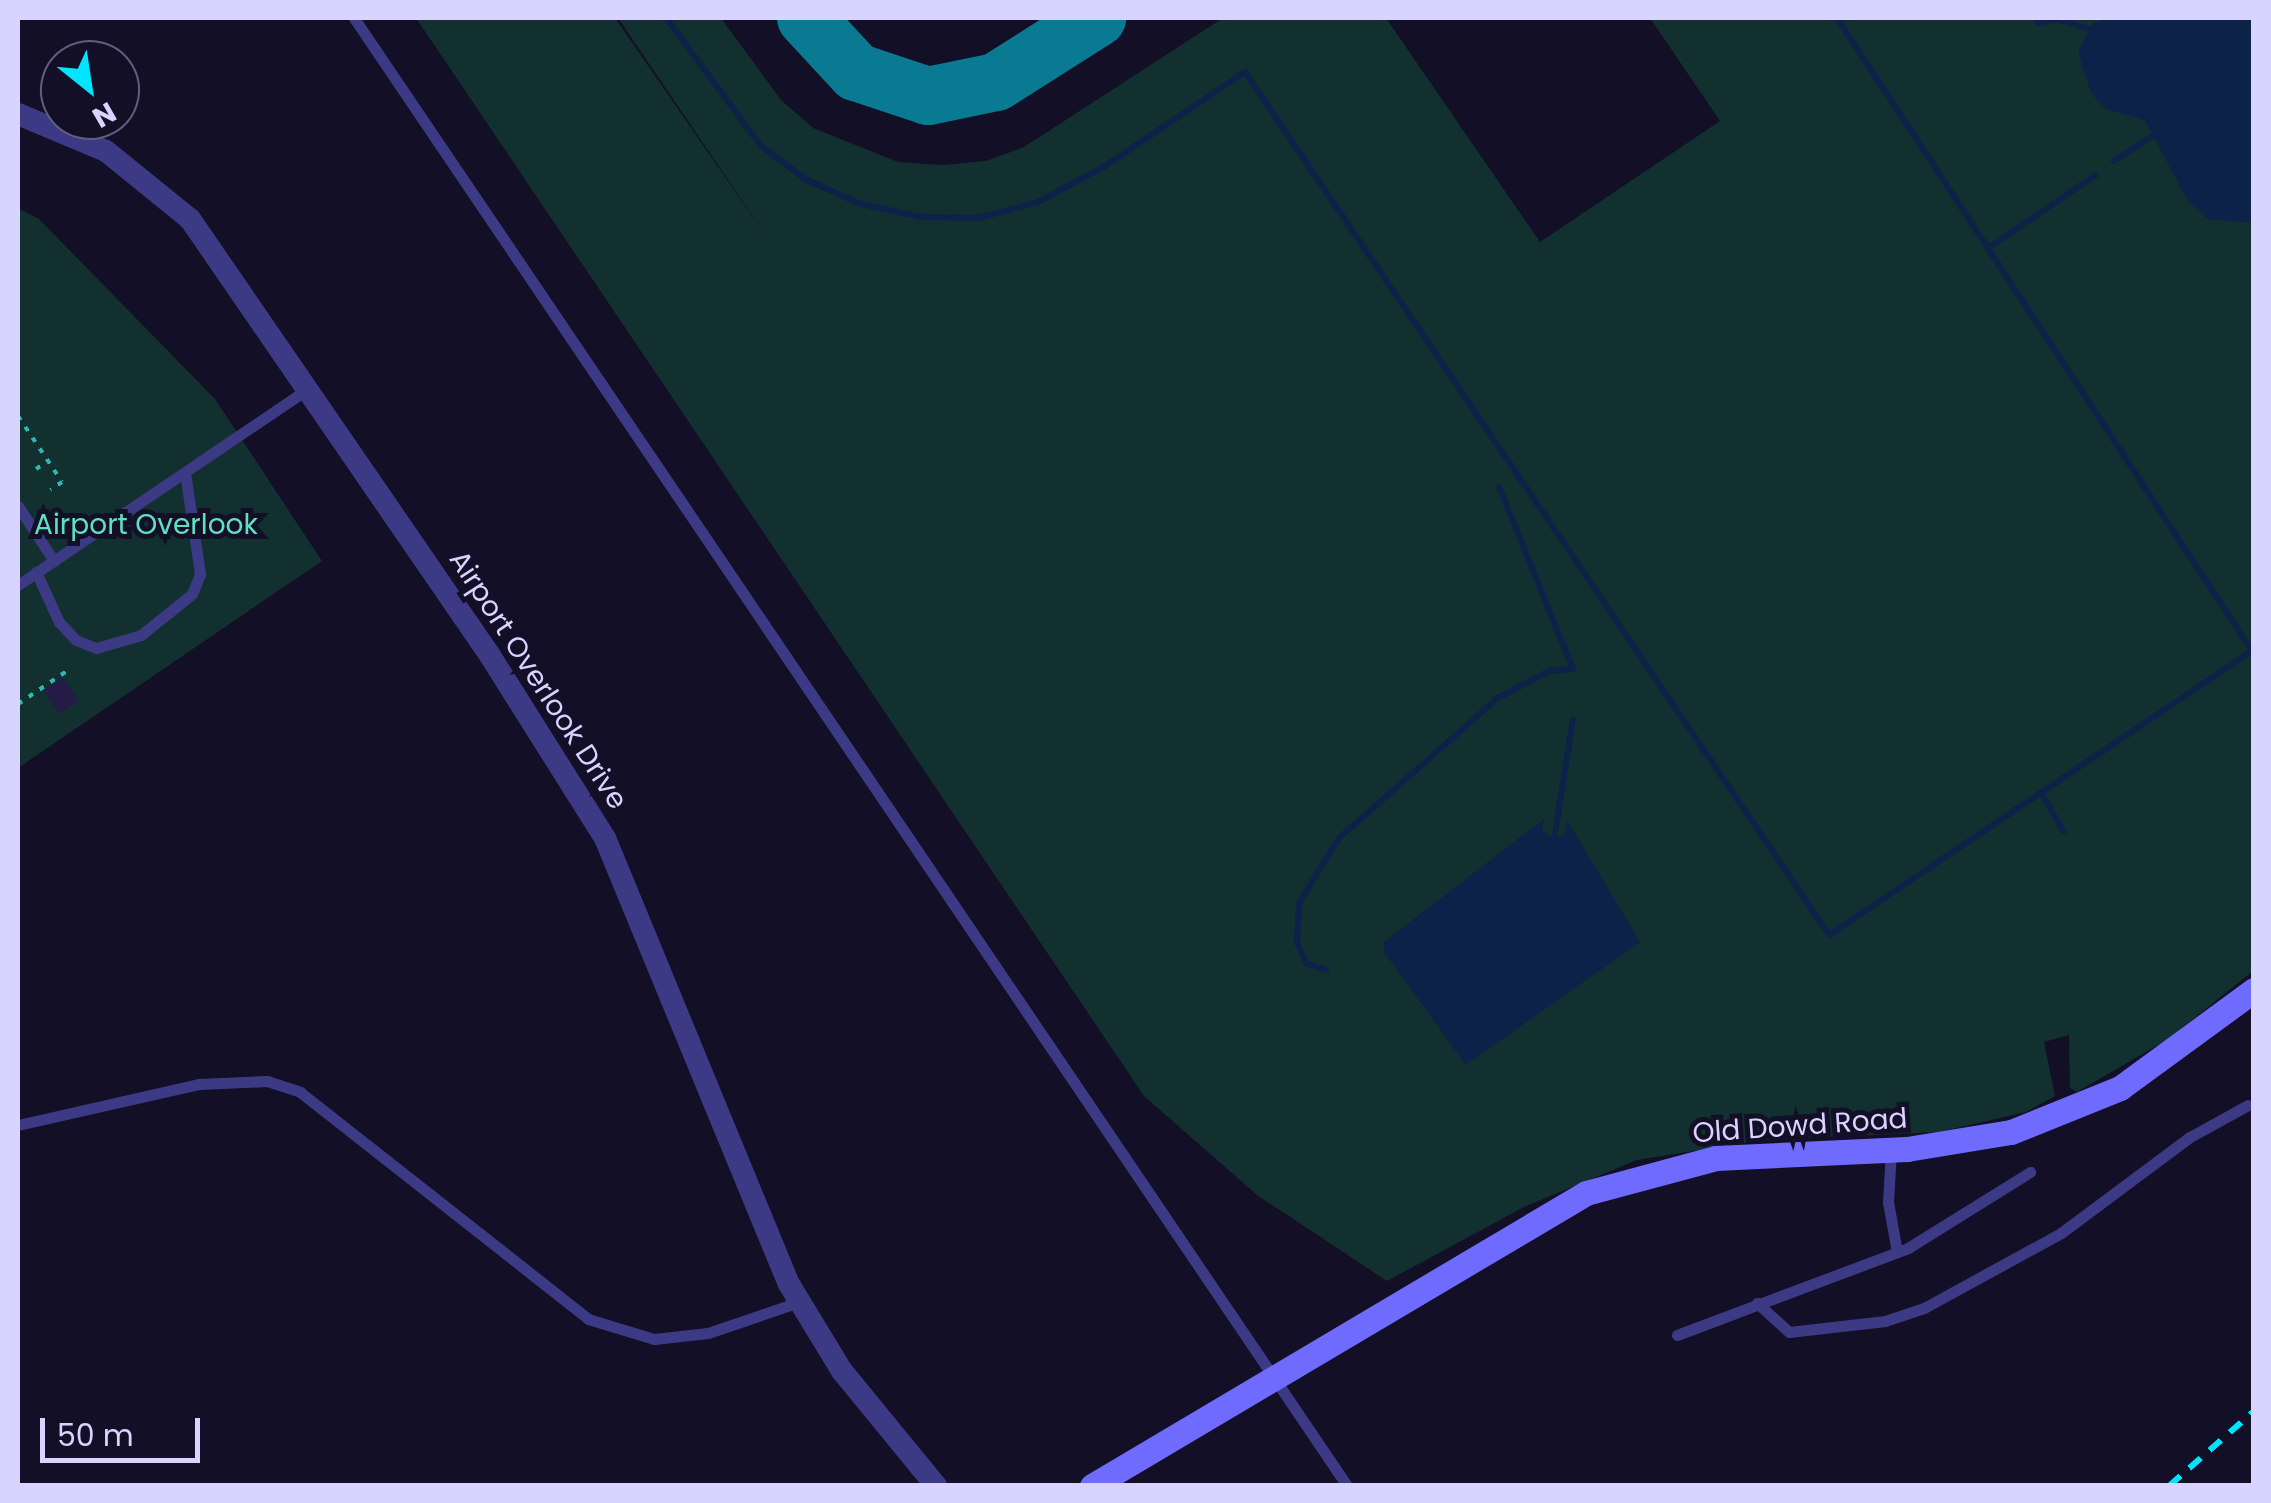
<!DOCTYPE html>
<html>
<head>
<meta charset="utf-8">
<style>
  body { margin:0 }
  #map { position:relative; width:2271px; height:1503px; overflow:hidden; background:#130f26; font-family:Poppins,sans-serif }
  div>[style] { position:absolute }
  .green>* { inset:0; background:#12302f }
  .water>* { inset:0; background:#0c2248 }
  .stream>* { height:6px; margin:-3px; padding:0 3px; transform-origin:3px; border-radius:3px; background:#0c2248 }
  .taxiway>* { height:58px; margin:-29px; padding:0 29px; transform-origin:29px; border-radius:29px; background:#0a7a92 }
  .building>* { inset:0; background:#241b47; transform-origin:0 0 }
  .path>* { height:4px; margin-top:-2px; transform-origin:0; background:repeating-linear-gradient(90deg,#2fb8b0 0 5px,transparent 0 13px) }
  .lane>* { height:11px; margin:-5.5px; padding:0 5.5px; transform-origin:5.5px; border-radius:5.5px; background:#3d3a85 }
  .street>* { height:22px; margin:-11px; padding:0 11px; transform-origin:11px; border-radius:11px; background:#3d3a85 }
  .secondary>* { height:25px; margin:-12.5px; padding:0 12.5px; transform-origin:12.5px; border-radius:12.5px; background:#6f6bff }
  .rail>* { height:6px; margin-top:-3px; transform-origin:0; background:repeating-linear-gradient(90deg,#00e5ff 0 15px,transparent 0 27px) }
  span { translate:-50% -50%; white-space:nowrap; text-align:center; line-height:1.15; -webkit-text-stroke:10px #130f26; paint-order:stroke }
  .park-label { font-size:28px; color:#5fe0c0 }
  .street-label { font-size:28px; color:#d9d4ff }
  .frame { position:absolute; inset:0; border:20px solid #d9d4ff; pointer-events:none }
  .north { position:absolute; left:40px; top:40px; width:100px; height:100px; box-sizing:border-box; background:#130f26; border:2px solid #625e7d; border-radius:50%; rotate:150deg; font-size:28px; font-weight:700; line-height:40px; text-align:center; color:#d9d4ff }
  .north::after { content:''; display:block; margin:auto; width:35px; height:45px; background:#00e5ff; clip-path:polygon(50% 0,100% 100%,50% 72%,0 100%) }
  .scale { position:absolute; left:40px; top:1418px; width:160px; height:45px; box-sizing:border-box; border:5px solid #d9d4ff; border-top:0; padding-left:12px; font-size:30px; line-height:35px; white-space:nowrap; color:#d9d4ff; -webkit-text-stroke:8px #130f26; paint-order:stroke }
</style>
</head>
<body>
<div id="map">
  <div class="green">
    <div style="clip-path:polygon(416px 18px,615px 18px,771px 243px,618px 18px,721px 18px,781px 100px,813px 128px,898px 162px,942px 165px,986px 161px,1024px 147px,1223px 18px,1386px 18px,1540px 242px,1720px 121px,1650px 18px,2253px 18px,2253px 971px,2168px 1039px,2077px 1092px,2070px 1088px,2069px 1035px,2044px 1042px,2055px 1096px,2026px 1112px,1939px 1132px,1762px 1140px,1637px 1160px,1524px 1207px,1387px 1281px,1257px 1195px,1144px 1096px)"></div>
    <div style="clip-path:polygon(18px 208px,39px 219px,215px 399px,322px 561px,18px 768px)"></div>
  </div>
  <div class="water">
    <div style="clip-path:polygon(2111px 18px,2251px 18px,2253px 223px,2208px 219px,2187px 200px,2145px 120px,2106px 109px,2091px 93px,2078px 52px,2093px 23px)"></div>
    <div style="clip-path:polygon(1544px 819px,1542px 830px,1554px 840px,1565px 834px,1567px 820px,1640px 942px,1466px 1065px,1384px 952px,1384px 942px)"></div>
  </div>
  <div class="stream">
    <div style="left:666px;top:18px;width:159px;rotate:53.4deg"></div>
    <div style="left:761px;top:146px;width:55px;rotate:36.9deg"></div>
    <div style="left:805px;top:179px;width:61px;rotate:24.1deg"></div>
    <div style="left:861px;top:204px;width:61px;rotate:12.2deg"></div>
    <div style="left:921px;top:217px;width:57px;rotate:1deg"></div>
    <div style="left:978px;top:218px;width:62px;rotate:-14.9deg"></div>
    <div style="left:1038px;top:202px;width:76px;rotate:-28.2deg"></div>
    <div style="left:1105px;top:166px;width:169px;rotate:-33.9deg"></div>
    <div style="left:1245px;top:72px;width:1042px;rotate:55.91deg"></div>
    <div style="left:1829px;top:935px;width:509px;rotate:-33.88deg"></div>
    <div style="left:2252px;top:651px;width:757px;rotate:-123.25deg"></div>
    <div style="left:2037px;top:23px;width:19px;rotate:-12deg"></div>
    <div style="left:2056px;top:19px;width:34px;rotate:17deg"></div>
    <div style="left:2114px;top:161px;width:48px;rotate:-33deg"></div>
    <div style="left:1988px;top:248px;width:130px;rotate:-34.1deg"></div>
    <div style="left:2042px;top:794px;width:43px;rotate:60.4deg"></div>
    <div style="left:1554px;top:840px;width:122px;rotate:-81.1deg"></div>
    <div style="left:1326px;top:970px;width:21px;rotate:-161deg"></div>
    <div style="left:1306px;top:963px;width:23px;rotate:-113deg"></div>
    <div style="left:1297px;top:942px;width:39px;rotate:-87deg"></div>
    <div style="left:1299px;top:903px;width:76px;rotate:-58.4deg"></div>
    <div style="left:1339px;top:838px;width:212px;rotate:-41.4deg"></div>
    <div style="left:1498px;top:698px;width:58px;rotate:-27.9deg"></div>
    <div style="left:1549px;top:671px;width:24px;rotate:-5deg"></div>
    <div style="left:1573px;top:669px;width:196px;rotate:-112.1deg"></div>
  </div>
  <div class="taxiway">
    <div style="left:806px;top:18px;width:74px;rotate:47.2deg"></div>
    <div style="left:856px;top:72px;width:76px;rotate:18.4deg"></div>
    <div style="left:928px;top:96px;width:69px;rotate:-11.6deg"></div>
    <div style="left:996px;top:82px;width:120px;rotate:-32.4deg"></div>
  </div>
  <div class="building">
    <div style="left:62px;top:677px;width:29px;height:23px;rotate:55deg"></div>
  </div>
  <div class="path">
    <div style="left:18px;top:416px;width:79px;rotate:56.3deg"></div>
    <div style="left:62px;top:482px;width:14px;rotate:146deg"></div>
    <div style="left:36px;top:469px;width:14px;rotate:-34deg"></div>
    <div style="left:49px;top:525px;width:21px;rotate:-35deg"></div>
    <div style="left:18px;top:704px;width:59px;rotate:-34deg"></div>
  </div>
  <div class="lane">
    <div style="left:354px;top:18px;width:1772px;rotate:55.92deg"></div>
    <div style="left:18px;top:506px;width:66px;rotate:56.8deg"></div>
    <div style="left:36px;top:572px;width:55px;rotate:65.3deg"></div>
    <div style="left:59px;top:622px;width:25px;rotate:47deg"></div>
    <div style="left:76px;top:640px;width:22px;rotate:22deg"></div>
    <div style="left:96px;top:648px;width:47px;rotate:-16.1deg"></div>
    <div style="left:141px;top:635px;width:65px;rotate:-38.8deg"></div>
    <div style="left:192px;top:594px;width:22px;rotate:-68deg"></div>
    <div style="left:200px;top:574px;width:103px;rotate:-98.4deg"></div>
    <div style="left:18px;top:585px;width:349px;rotate:-34.1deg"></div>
    <div style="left:18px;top:1125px;width:186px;rotate:-12.8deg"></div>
    <div style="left:199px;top:1084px;width:68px;rotate:-2.5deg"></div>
    <div style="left:267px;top:1081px;width:35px;rotate:18deg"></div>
    <div style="left:300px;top:1092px;width:367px;rotate:38.2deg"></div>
    <div style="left:588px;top:1319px;width:69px;rotate:16.9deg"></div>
    <div style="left:654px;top:1339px;width:54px;rotate:-6.3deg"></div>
    <div style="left:708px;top:1333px;width:96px;rotate:-18.8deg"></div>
    <div style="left:1891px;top:1150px;width:52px;rotate:93.3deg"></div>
    <div style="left:1888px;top:1202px;width:51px;rotate:79.8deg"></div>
    <div style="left:1757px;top:1303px;width:43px;rotate:42.2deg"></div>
    <div style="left:1789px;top:1332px;width:97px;rotate:-6.5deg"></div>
    <div style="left:1885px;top:1321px;width:41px;rotate:-18.4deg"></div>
    <div style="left:1924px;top:1308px;width:156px;rotate:-28.7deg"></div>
    <div style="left:2061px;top:1233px;width:161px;rotate:-36.7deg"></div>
    <div style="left:2190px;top:1137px;width:66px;rotate:-28.9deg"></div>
    <div style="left:1677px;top:1335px;width:247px;rotate:-20.6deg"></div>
    <div style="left:1908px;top:1248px;width:144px;rotate:-31.9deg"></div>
  </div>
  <div class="street">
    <div style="left:18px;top:114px;width:95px;rotate:22.8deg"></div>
    <div style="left:106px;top:151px;width:108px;rotate:39deg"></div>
    <div style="left:190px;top:219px;width:528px;rotate:55.5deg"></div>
    <div style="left:489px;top:654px;width:218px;rotate:57.8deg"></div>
    <div style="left:605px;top:838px;width:482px;rotate:67.6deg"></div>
    <div style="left:789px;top:1284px;width:102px;rotate:58.7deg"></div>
    <div style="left:842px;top:1371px;width:149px;rotate:50.7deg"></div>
  </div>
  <div class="secondary">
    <div style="left:1092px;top:1486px;width:574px;rotate:-30.67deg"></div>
    <div style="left:1586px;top:1193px;width:135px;rotate:-15.1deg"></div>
    <div style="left:1716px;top:1158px;width:191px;rotate:-2.7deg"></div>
    <div style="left:1907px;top:1149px;width:105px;rotate:-9.3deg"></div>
    <div style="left:2011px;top:1132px;width:118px;rotate:-22deg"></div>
    <div style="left:2120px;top:1088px;width:166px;rotate:-36.2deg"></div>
  </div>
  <div class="rail">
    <div style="left:2169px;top:1486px;width:113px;rotate:-41.4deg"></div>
  </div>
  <div class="park-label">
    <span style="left:146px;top:525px">Airport Overlook</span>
  </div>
  <div class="street-label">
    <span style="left:538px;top:680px;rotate:57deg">Airport Overlook Drive</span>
    <span style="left:1800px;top:1126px;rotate:-4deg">Old Dowd Road</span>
  </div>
  <div class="frame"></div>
  <div class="north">N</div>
  <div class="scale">50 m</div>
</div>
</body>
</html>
